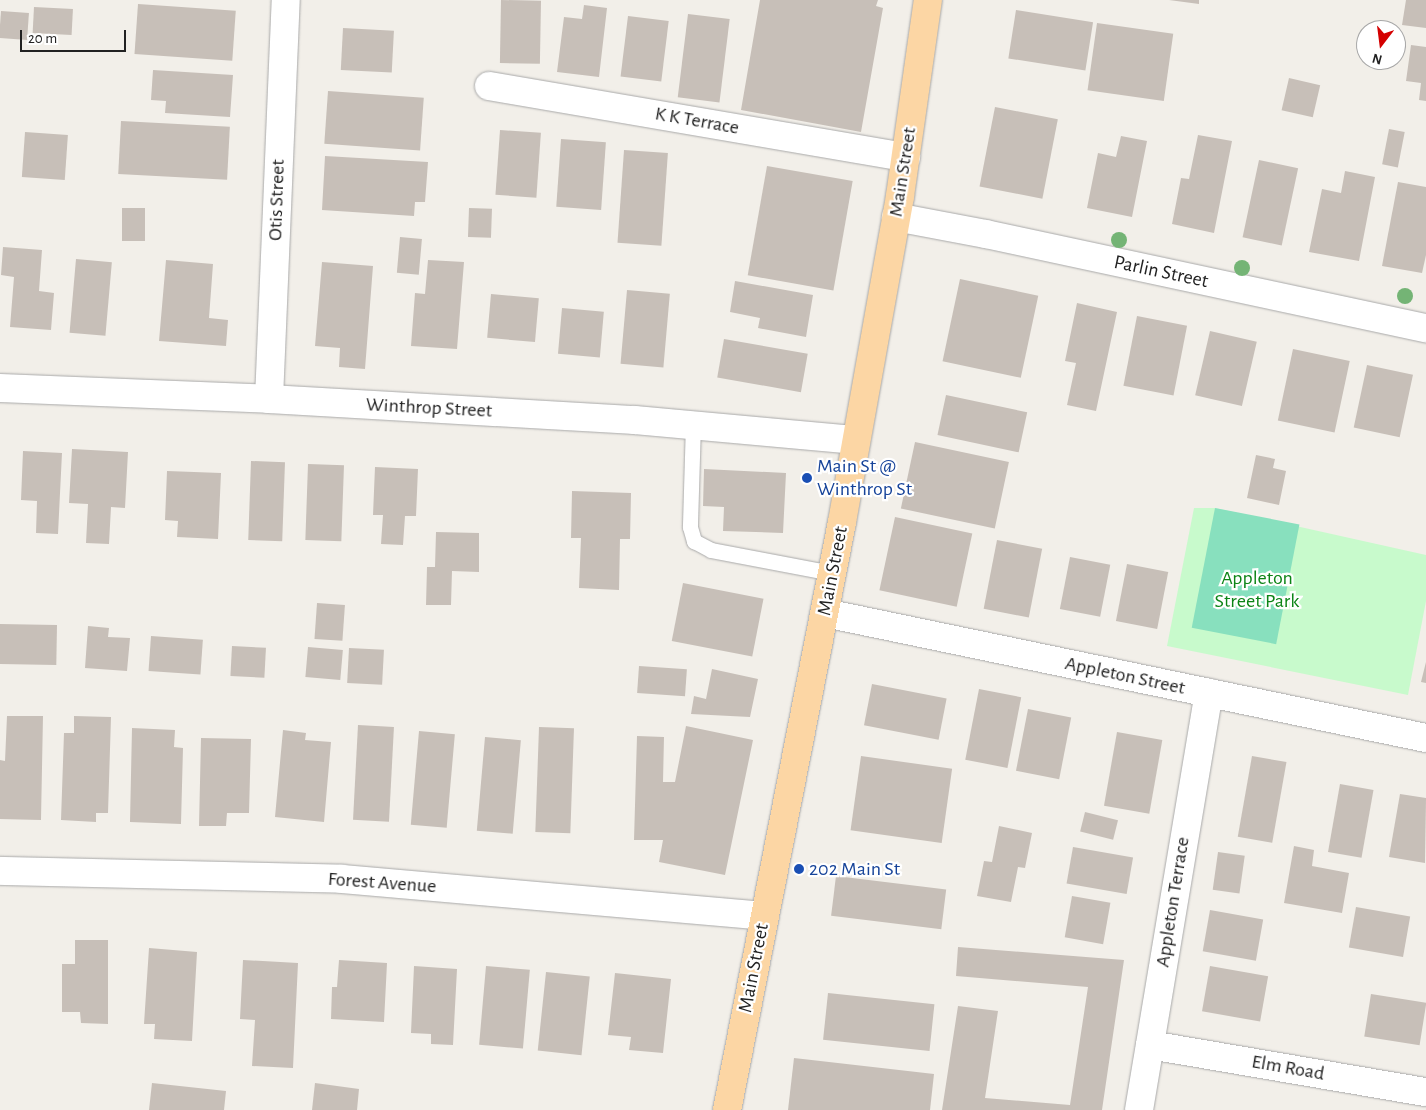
<!DOCTYPE html>
<html>
<head>
<meta charset="utf-8">
<style>
  body { margin:0 }
  #map { position:relative; width:1426px; height:1110px; overflow:hidden; background:#f2efe9; font-family:"Alegreya Sans",sans-serif }
  div>[style] { position:absolute }
  .park>* { inset:0; background:#c8facc }
  .pitch>* { inset:0; background:#88e0be; transform-origin:0 0 }
  .building>* { inset:0; background:#c7bfb8; transform-origin:0 0 }
  .roads { filter:drop-shadow(0 0 1px #a9a9a9) drop-shadow(0 0 1px #a9a9a9) }
  .lane>* { height:15px; margin:-7.5px; padding:0 7.5px; transform-origin:7.5px; border-radius:7.5px; background:#fff }
  .street>* { height:28px; margin:-14px; padding:0 14px; transform-origin:14px; border-radius:14px; background:#fff }
  .primary>* { height:28px; margin:-14px; padding:0 14px; transform-origin:14px; border-radius:14px; background:#fcd6a4 }
  .trees>* { width:16px; height:16px; margin:-8px; border-radius:50%; background:#74b475 }
  .dots>* { width:14px; height:14px; translate:-50% -50%; box-sizing:border-box; border:2px solid #fff; border-radius:50% }
  span { translate:-50% -50%; white-space:nowrap; text-align:center; line-height:1.15; -webkit-text-stroke:4.5px #fff; paint-order:stroke }
  .street-label { font-size:20px; color:#222 }
  .transit-label { font-size:20px; color:#164399 }
  .left { translate:0 -50%; text-align:left }
  .park-label { font-size:20px; color:#0c8416 }
  .north { position:absolute; left:1356px; top:20px; width:50px; height:50px; box-sizing:border-box; background:#fff; border:1px solid #a7a7a7; border-radius:50%; rotate:195deg; font-size:14px; font-weight:700; line-height:20px; text-align:center; color:#222 }
  .north::after { content:''; display:block; margin:auto; width:18px; height:22px; background:#d40000; clip-path:polygon(50% 0,100% 100%,50% 72%,0 100%) }
  .scale { position:absolute; left:20px; top:30px; width:106px; height:22px; box-sizing:border-box; border:2px solid #222; border-top:0; padding-left:6px; font-size:15px; line-height:18px; white-space:nowrap; color:#222; -webkit-text-stroke:4px #fff; paint-order:stroke }
</style>
</head>
<body>
<div id="map">
  <div class="park">
    <div style="clip-path:polygon(1194px 508px,1215px 508px,1426px 555px,1426px 601px,1408px 695px,1167px 646px)"></div>
  </div>
  <div class="pitch">
    <div style="left:1215px;top:508px;width:86px;height:122px;rotate:11deg"></div>
  </div>
  <div class="building">
    <div style="left:501px;top:0;width:40px;height:63px;rotate:1deg"></div>
    <div style="clip-path:polygon(760px 0,878px 0,876px 6px,883px 8px,861px 132px,741px 110px)"></div>
    <div style="clip-path:polygon(1169px 0,1199px 0,1199px 4px)"></div>
    <div style="clip-path:polygon(1406px 0,1426px 0,1426px 28px,1402px 25px)"></div>
    <div style="left:138px;top:4px;width:98px;height:50px;rotate:4deg"></div>
    <div style="clip-path:polygon(584px 5px,607px 8px,599px 77px,557px 72px,564px 17px,582px 19px)"></div>
    <div style="left:34px;top:7px;width:39px;height:26px;rotate:3deg"></div>
    <div style="left:1016px;top:10px;width:78px;height:49px;rotate:9deg"></div>
    <div style="left:1px;top:11px;width:28px;height:27px;rotate:4deg"></div>
    <div style="left:688px;top:14px;width:42px;height:84px;rotate:7deg"></div>
    <div style="left:628px;top:16px;width:41px;height:61px;rotate:7deg"></div>
    <div style="left:1097px;top:23px;width:77px;height:68px;rotate:8deg"></div>
    <div style="left:343px;top:28px;width:51px;height:42px;rotate:3deg"></div>
    <div style="clip-path:polygon(1411px 45px,1426px 47px,1426px 101px,1419px 100px,1421px 83px,1406px 81px)"></div>
    <div style="clip-path:polygon(153px 70px,233px 75px,230px 117px,165px 113px,166px 101px,151px 100px)"></div>
    <div style="left:1289px;top:78px;width:32px;height:33px;rotate:13deg"></div>
    <div style="left:328px;top:91px;width:96px;height:53px;rotate:4deg"></div>
    <div style="left:995px;top:107px;width:64px;height:81px;rotate:11deg"></div>
    <div style="left:121px;top:121px;width:109px;height:53px;rotate:3deg"></div>
    <div style="left:1389px;top:129px;width:16px;height:36px;rotate:11deg"></div>
    <div style="left:500px;top:130px;width:41px;height:65px;rotate:4deg"></div>
    <div style="left:25px;top:132px;width:43px;height:45px;rotate:4deg"></div>
    <div style="clip-path:polygon(1198px 135px,1232px 141px,1214px 233px,1172px 224px,1181px 178px,1189px 179px)"></div>
    <div style="clip-path:polygon(1121px 136px,1147px 141px,1132px 217px,1087px 208px,1098px 153px,1116px 157px)"></div>
    <div style="left:561px;top:139px;width:45px;height:68px;rotate:4deg"></div>
    <div style="left:624px;top:150px;width:44px;height:93px;rotate:4deg"></div>
    <div style="clip-path:polygon(325px 156px,428px 162px,425px 202px,415px 202px,414px 216px,322px 210px)"></div>
    <div style="left:1259px;top:160px;width:40px;height:79px;rotate:12deg"></div>
    <div style="left:767px;top:166px;width:87px;height:111px;rotate:10deg"></div>
    <div style="clip-path:polygon(1345px 171px,1375px 177px,1359px 261px,1309px 252px,1322px 189px,1341px 193px)"></div>
    <div style="clip-path:polygon(1398px 182px,1426px 187px,1426px 255px,1422px 273px,1382px 266px)"></div>
    <div style="left:122px;top:208px;width:23px;height:33px"></div>
    <div style="left:469px;top:208px;width:23px;height:29px;rotate:2deg"></div>
    <div style="left:400px;top:237px;width:22px;height:36px;rotate:5deg"></div>
    <div style="clip-path:polygon(3px 247px,42px 250px,39px 291px,54px 293px,51px 330px,10px 327px,14px 277px,1px 275px)"></div>
    <div style="left:76px;top:259px;width:36px;height:74px;rotate:5deg"></div>
    <div style="clip-path:polygon(166px 260px,213px 264px,209px 318px,228px 320px,226px 346px,159px 341px)"></div>
    <div style="clip-path:polygon(428px 260px,464px 262px,457px 349px,411px 346px,415px 293px,425px 294px)"></div>
    <div style="clip-path:polygon(322px 262px,373px 266px,365px 369px,339px 367px,340px 348px,315px 346px)"></div>
    <div style="left:960px;top:279px;width:80px;height:84px;rotate:12deg"></div>
    <div style="clip-path:polygon(735px 281px,813px 295px,806px 337px,758px 328px,760px 318px,730px 312px)"></div>
    <div style="left:627px;top:290px;width:43px;height:74px;rotate:5deg"></div>
    <div style="left:491px;top:294px;width:48px;height:44px;rotate:5deg"></div>
    <div style="clip-path:polygon(1077px 303px,1117px 312px,1096px 411px,1067px 405px,1076px 363px,1065px 361px)"></div>
    <div style="left:562px;top:308px;width:42px;height:46px;rotate:5deg"></div>
    <div style="left:1137px;top:316px;width:51px;height:71px;rotate:11deg"></div>
    <div style="left:1210px;top:331px;width:48px;height:66px;rotate:13deg"></div>
    <div style="left:724px;top:339px;width:85px;height:39px;rotate:10deg"></div>
    <div style="left:1293px;top:349px;width:58px;height:73px;rotate:12deg"></div>
    <div style="left:1367px;top:365px;width:47px;height:64px;rotate:12deg"></div>
    <div style="left:946px;top:395px;width:83px;height:41px;rotate:12deg"></div>
    <div style="left:915px;top:442px;width:96px;height:68px;rotate:12deg"></div>
    <div style="clip-path:polygon(72px 449px,128px 452px,125px 508px,111px 507px,109px 544px,86px 543px,88px 504px,69px 503px)"></div>
    <div style="clip-path:polygon(23px 451px,62px 453px,58px 534px,36px 533px,37px 501px,21px 500px)"></div>
    <div style="clip-path:polygon(1256px 455px,1275px 459px,1273px 468px,1286px 471px,1279px 505px,1247px 498px)"></div>
    <div style="left:251px;top:461px;width:34px;height:79px;rotate:2deg"></div>
    <div style="left:308px;top:464px;width:36px;height:76px;rotate:2deg"></div>
    <div style="clip-path:polygon(375px 467px,418px 469px,416px 516px,405px 516px,403px 545px,381px 544px,383px 515px,373px 515px)"></div>
    <div style="clip-path:polygon(704px 469px,786px 473px,783px 533px,723px 531px,724px 507px,703px 506px)"></div>
    <div style="clip-path:polygon(167px 471px,221px 473px,218px 539px,177px 537px,178px 521px,165px 520px)"></div>
    <div style="clip-path:polygon(572px 491px,631px 493px,630px 539px,620px 539px,619px 590px,579px 588px,581px 538px,571px 538px)"></div>
    <div style="left:895px;top:517px;width:79px;height:75px;rotate:12deg"></div>
    <div style="clip-path:polygon(436px 532px,479px 533px,479px 572px,452px 571px,451px 605px,426px 605px,427px 567px,435px 567px)"></div>
    <div style="left:997px;top:540px;width:46px;height:70px;rotate:11deg"></div>
    <div style="left:1070px;top:557px;width:41px;height:53px;rotate:11deg"></div>
    <div style="left:1127px;top:564px;width:42px;height:58px;rotate:11deg"></div>
    <div style="left:683px;top:583px;width:82px;height:59px;rotate:11deg"></div>
    <div style="left:317px;top:603px;width:28px;height:36px;rotate:4deg"></div>
    <div style="left:0;top:624px;width:57px;height:40px;rotate:1deg"></div>
    <div style="clip-path:polygon(88px 626px,109px 628px,108px 637px,130px 638px,127px 671px,85px 668px)"></div>
    <div style="left:151px;top:636px;width:52px;height:35px;rotate:4deg"></div>
    <div style="left:232px;top:646px;width:34px;height:30px;rotate:3deg"></div>
    <div style="left:308px;top:647px;width:35px;height:30px;rotate:5deg"></div>
    <div style="left:349px;top:648px;width:35px;height:35px;rotate:3deg"></div>
    <div style="clip-path:polygon(1426px 662px,1426px 683px,1421px 682px)"></div>
    <div style="left:639px;top:666px;width:48px;height:27px;rotate:4deg"></div>
    <div style="clip-path:polygon(712px 669px,758px 679px,750px 717px,691px 714px,694px 696px,706px 699px)"></div>
    <div style="left:872px;top:684px;width:76px;height:42px;rotate:11deg"></div>
    <div style="left:979px;top:689px;width:43px;height:72px;rotate:11deg"></div>
    <div style="left:1028px;top:709px;width:44px;height:63px;rotate:11deg"></div>
    <div style="clip-path:polygon(7px 716px,43px 716px,41px 820px,0 819px,0 760px,5px 761px)"></div>
    <div style="clip-path:polygon(74px 716px,111px 717px,108px 813px,96px 813px,96px 822px,61px 820px,64px 733px,74px 733px)"></div>
    <div style="left:358px;top:725px;width:36px;height:95px;rotate:3deg"></div>
    <div style="clip-path:polygon(686px 726px,753px 740px,725px 875px,659px 862px,663px 840px,634px 840px,637px 736px,664px 737px,663px 782px,675px 782px)"></div>
    <div style="left:539px;top:727px;width:35px;height:105px;rotate:2deg"></div>
    <div style="clip-path:polygon(132px 728px,175px 730px,174px 747px,183px 748px,181px 824px,130px 822px)"></div>
    <div style="clip-path:polygon(283px 730px,306px 733px,305px 740px,331px 742px,324px 822px,275px 817px)"></div>
    <div style="left:419px;top:731px;width:36px;height:94px;rotate:5deg"></div>
    <div style="left:1117px;top:732px;width:46px;height:75px;rotate:10deg"></div>
    <div style="left:485px;top:737px;width:36px;height:94px;rotate:5deg"></div>
    <div style="clip-path:polygon(201px 738px,251px 739px,249px 813px,227px 813px,226px 826px,199px 826px)"></div>
    <div style="left:861px;top:756px;width:92px;height:75px;rotate:8deg"></div>
    <div style="left:1252px;top:756px;width:35px;height:82px;rotate:10deg"></div>
    <div style="left:1340px;top:784px;width:34px;height:69px;rotate:10deg"></div>
    <div style="clip-path:polygon(1400px 794px,1426px 798px,1425px 863px,1389px 857px)"></div>
    <div style="left:1085px;top:812px;width:34px;height:20px;rotate:14deg"></div>
    <div style="clip-path:polygon(999px 826px,1032px 833px,1025px 868px,1018px 867px,1011px 902px,977px 896px,984px 861px,992px 862px)"></div>
    <div style="clip-path:polygon(1294px 846px,1314px 850px,1312px 866px,1349px 873px,1342px 913px,1284px 903px)"></div>
    <div style="left:1073px;top:847px;width:61px;height:37px;rotate:10deg"></div>
    <div style="left:1218px;top:852px;width:27px;height:38px;rotate:8deg"></div>
    <div style="left:836px;top:876px;width:111px;height:40px;rotate:7deg"></div>
    <div style="left:1072px;top:896px;width:39px;height:42px;rotate:10deg"></div>
    <div style="left:1356px;top:907px;width:55px;height:41px;rotate:10deg"></div>
    <div style="left:1210px;top:910px;width:54px;height:42px;rotate:10deg"></div>
    <div style="clip-path:polygon(75px 940px,108px 940px,108px 1024px,81px 1023px,80px 1012px,62px 1012px,62px 964px,75px 964px)"></div>
    <div style="clip-path:polygon(958px 947px,1124px 960px,1102px 1110px,942px 1110px,958px 1006px,998px 1011px,985px 1098px,1070px 1105px,1088px 987px,956px 976px)"></div>
    <div style="clip-path:polygon(149px 948px,197px 952px,192px 1041px,154px 1039px,155px 1024px,144px 1024px)"></div>
    <div style="clip-path:polygon(243px 960px,298px 963px,293px 1068px,252px 1066px,255px 1020px,240px 1019px)"></div>
    <div style="clip-path:polygon(339px 960px,387px 963px,384px 1022px,331px 1019px,332px 987px,337px 987px)"></div>
    <div style="clip-path:polygon(414px 966px,457px 969px,453px 1045px,431px 1044px,431px 1034px,411px 1033px)"></div>
    <div style="left:486px;top:966px;width:44px;height:79px;rotate:5deg"></div>
    <div style="left:1210px;top:966px;width:59px;height:46px;rotate:10deg"></div>
    <div style="left:546px;top:972px;width:44px;height:79px;rotate:6deg"></div>
    <div style="clip-path:polygon(615px 973px,671px 979px,663px 1053px,629px 1050px,631px 1037px,608px 1035px)"></div>
    <div style="left:828px;top:993px;width:107px;height:47px;rotate:6deg"></div>
    <div style="left:1371px;top:994px;width:56px;height:43px;rotate:9deg"></div>
    <div style="clip-path:polygon(794px 1058px,934px 1074px,930px 1110px,788px 1110px)"></div>
    <div style="clip-path:polygon(152px 1083px,226px 1091px,224px 1110px,149px 1110px)"></div>
    <div style="clip-path:polygon(315px 1083px,359px 1089px,357px 1110px,312px 1110px)"></div>
  </div>
  <div class="roads">
    <div class="lane">
      <div style="left:693px;top:423px;width:104px;rotate:91.7deg"></div>
      <div style="left:690px;top:527px;width:15px;rotate:74deg"></div>
      <div style="left:694px;top:541px;width:19px;rotate:28deg"></div>
      <div style="left:711px;top:550px;width:123px;rotate:10.8deg"></div>
    </div>
    <div class="street">
      <div style="left:489px;top:86px;width:423px;rotate:9.7deg"></div>
      <div style="left:896px;top:217px;width:92px;rotate:10.7deg"></div>
      <div style="left:986px;top:234px;width:450px;rotate:12.1deg"></div>
      <div style="left:0;top:388px;width:269px;rotate:2.3deg"></div>
      <div style="left:269px;top:399px;width:367px;rotate:3.3deg"></div>
      <div style="left:635px;top:420px;width:222px;rotate:5.2deg"></div>
      <div style="left:269px;top:399px;width:399px;rotate:-87.6deg"></div>
      <div style="left:825px;top:613px;width:614px;rotate:11.75deg"></div>
      <div style="left:0;top:871px;width:342px;rotate:1.3deg"></div>
      <div style="left:342px;top:879px;width:424px;rotate:5deg"></div>
      <div style="left:1150px;top:1045px;width:280px;rotate:9.7deg"></div>
      <div style="left:1139px;top:1110px;width:423px;rotate:-80.5deg"></div>
    </div>
    <div class="primary">
      <div style="left:727px;top:1110px;width:599px;rotate:-78.93deg"></div>
      <div style="left:842px;top:522px;width:331px;rotate:-79.9deg"></div>
      <div style="left:900px;top:196px;width:198px;rotate:-81.9deg"></div>
    </div>
  </div>
  <div class="trees">
    <div style="left:1119px;top:240px"></div>
    <div style="left:1242px;top:268px"></div>
    <div style="left:1405px;top:296px"></div>
  </div>
  <div class="dots">
    <div style="left:807px;top:478px;background:#1a4fb4"></div>
    <div style="left:799px;top:869px;background:#1a4fb4"></div>
  </div>
  <div class="street-label">
    <span style="left:697px;top:121px;rotate:10deg">K K Terrace</span>
    <span style="left:903px;top:172px;rotate:-81deg">Main Street</span>
    <span style="left:277px;top:200px;rotate:-88deg">Otis Street</span>
    <span style="left:1161px;top:272px;rotate:12deg">Parlin Street</span>
    <span style="left:429px;top:408px;rotate:3deg">Winthrop Street</span>
    <span style="left:833px;top:571px;rotate:-79deg">Main Street</span>
    <span style="left:1125px;top:676px;rotate:12deg">Appleton Street</span>
    <span style="left:382px;top:883px;rotate:4deg">Forest Avenue</span>
    <span style="left:1173px;top:902px;rotate:-81deg">Appleton Terrace</span>
    <span style="left:754px;top:968px;rotate:-79deg">Main Street</span>
    <span style="left:1288px;top:1068px;rotate:10deg">Elm Road</span>
  </div>
  <div class="transit-label">
    <span class="left" style="left:817px;top:478px">Main St @<br>Winthrop St</span>
    <span class="left" style="left:809px;top:869px">202 Main St</span>
  </div>
  <div class="park-label">
    <span style="left:1257px;top:590px">Appleton<br>Street Park</span>
  </div>
  <div class="north">N</div>
  <div class="scale">20 m</div>
</div>
</body>
</html>
